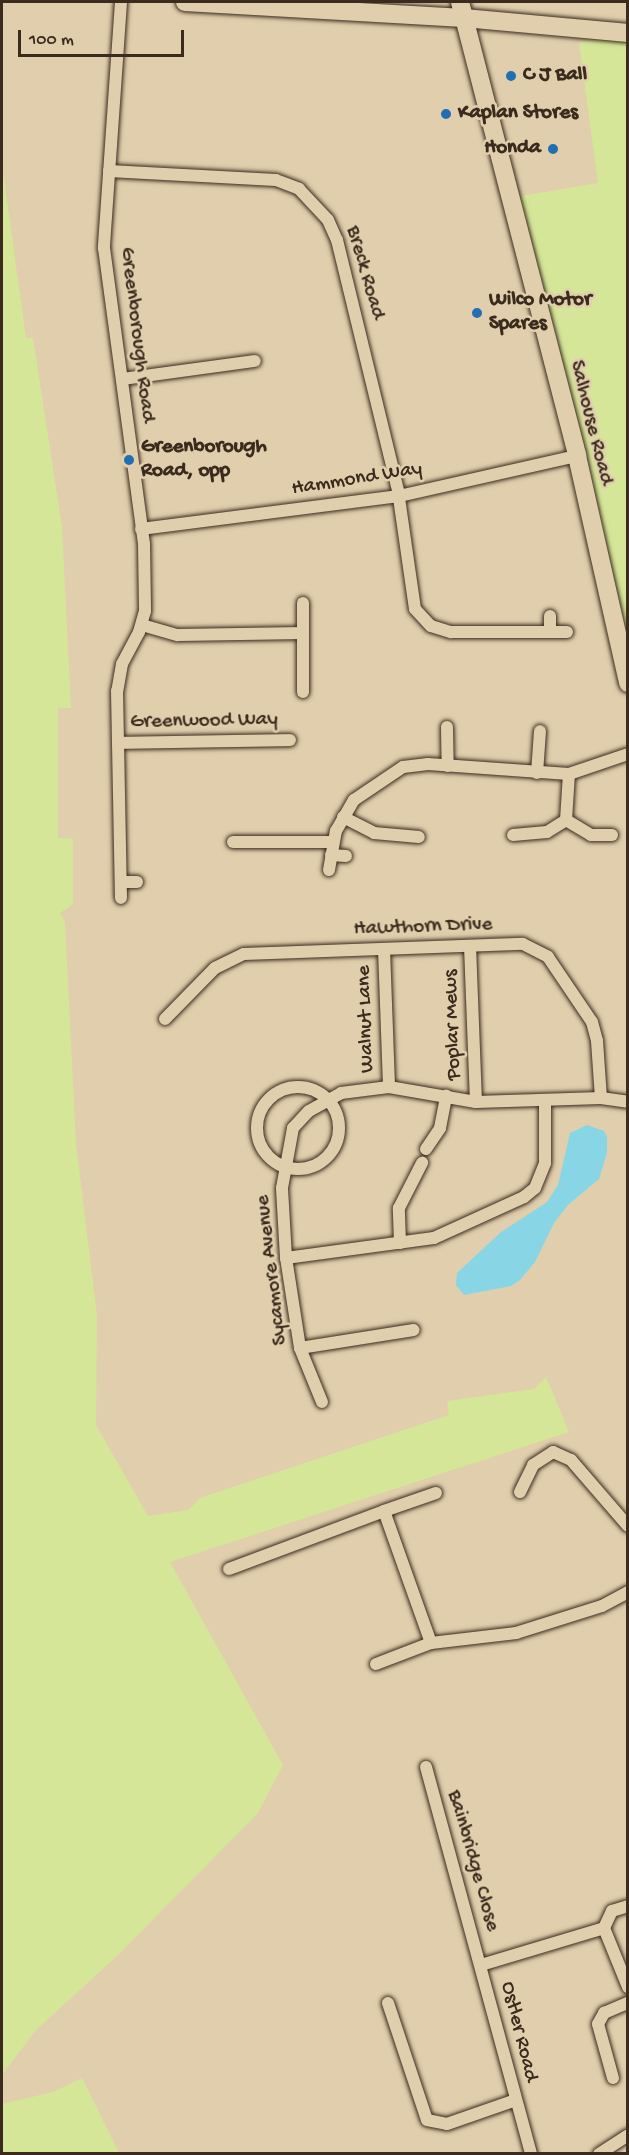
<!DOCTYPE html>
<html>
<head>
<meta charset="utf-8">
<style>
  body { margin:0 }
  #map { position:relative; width:629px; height:2155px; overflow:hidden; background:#e0ceac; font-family:"Gochi Hand",sans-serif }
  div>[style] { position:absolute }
  .green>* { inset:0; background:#d6e699 }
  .water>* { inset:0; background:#88d6e5 }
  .roads { filter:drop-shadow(0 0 2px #3b2a1e) drop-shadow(0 0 2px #3b2a1e) }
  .street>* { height:12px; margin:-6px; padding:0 6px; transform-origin:6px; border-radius:6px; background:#e0ceac }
  .street>.ring { margin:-6px; padding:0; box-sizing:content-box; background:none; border:12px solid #e0ceac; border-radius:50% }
  .secondary>* { height:18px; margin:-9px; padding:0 9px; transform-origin:9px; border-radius:9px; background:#e0ceac }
  .dots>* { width:16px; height:16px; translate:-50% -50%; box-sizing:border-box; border:3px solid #e0ceac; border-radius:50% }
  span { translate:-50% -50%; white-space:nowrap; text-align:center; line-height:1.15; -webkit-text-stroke:5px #e0ceac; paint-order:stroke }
  .poi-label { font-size:21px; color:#3b2a1e; font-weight:700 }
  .left { translate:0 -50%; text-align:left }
  .right { translate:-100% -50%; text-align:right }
  .street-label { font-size:21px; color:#3b2a1e }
  .frame { position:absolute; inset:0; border:3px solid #3b2a1e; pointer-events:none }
  .scale { position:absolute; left:18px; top:30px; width:166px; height:27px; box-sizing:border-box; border:3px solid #3b2a1e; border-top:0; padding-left:8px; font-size:18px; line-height:21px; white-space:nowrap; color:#3b2a1e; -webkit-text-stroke:4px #e0ceac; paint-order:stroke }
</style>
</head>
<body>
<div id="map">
  <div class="green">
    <div style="clip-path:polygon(591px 40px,627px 41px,627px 642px,516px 197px,598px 183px,579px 43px)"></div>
    <div style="clip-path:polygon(2px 164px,26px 338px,33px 338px,62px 527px,71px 708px,58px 708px,58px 838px,73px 839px,73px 904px,60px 913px,65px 922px,76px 1144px,97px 1315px,96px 1425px,148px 1516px,188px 1510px,200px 1498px,449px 1415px,447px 1401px,534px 1389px,546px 1377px,569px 1432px,170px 1562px,283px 1765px,258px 1813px,117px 1956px,36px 2030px,2px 2075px)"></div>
    <div style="clip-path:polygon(82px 2078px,119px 2153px,2px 2153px,2px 2104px,53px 2092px)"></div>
  </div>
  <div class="water">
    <div style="clip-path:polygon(587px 1125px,604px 1131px,607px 1137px,607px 1153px,599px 1179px,568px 1205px,554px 1223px,535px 1262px,520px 1280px,511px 1286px,464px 1295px,456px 1285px,457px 1273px,501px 1232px,547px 1202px,558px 1185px,570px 1133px)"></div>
  </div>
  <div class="roads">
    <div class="street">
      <div style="left:121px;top:2px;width:247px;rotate:94deg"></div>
      <div style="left:104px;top:248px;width:299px;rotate:82.3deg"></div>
      <div style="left:144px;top:544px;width:67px;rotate:89.1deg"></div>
      <div style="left:145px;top:611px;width:22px;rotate:106deg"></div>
      <div style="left:139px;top:632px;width:36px;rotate:118deg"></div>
      <div style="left:122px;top:664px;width:27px;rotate:100deg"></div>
      <div style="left:117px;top:691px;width:207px;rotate:88.9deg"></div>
      <div style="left:109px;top:171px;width:167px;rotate:3.1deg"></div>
      <div style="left:276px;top:180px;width:25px;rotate:21deg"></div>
      <div style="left:299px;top:189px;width:42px;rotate:46.9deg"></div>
      <div style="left:328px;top:220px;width:22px;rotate:66deg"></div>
      <div style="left:337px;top:240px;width:258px;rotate:76.3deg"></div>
      <div style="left:398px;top:491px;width:119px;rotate:81.8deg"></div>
      <div style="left:415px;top:609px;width:23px;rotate:47deg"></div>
      <div style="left:431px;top:626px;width:21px;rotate:17deg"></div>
      <div style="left:451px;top:632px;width:116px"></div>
      <div style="left:123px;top:379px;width:133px;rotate:-7.8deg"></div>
      <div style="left:141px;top:529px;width:260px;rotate:-7.3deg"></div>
      <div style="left:399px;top:496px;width:182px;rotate:-12.7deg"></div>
      <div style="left:303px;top:603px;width:89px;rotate:90deg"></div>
      <div style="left:142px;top:625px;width:37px;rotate:16deg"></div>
      <div style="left:178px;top:635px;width:125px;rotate:-0.9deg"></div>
      <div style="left:550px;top:632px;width:16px;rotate:-90deg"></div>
      <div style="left:447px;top:727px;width:39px;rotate:89deg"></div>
      <div style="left:118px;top:743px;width:172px;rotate:-1deg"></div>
      <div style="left:537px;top:773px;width:42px;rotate:-85.9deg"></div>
      <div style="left:343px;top:817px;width:35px;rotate:27deg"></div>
      <div style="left:374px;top:833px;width:45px;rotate:5.1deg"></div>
      <div style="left:566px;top:820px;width:29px;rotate:31deg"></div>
      <div style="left:591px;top:835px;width:21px"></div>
      <div style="left:513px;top:835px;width:34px;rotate:-5deg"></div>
      <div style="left:547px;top:832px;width:22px;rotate:-32deg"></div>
      <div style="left:566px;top:820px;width:46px;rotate:-86.3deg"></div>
      <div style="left:233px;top:842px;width:100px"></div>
      <div style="left:331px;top:855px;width:15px;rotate:4deg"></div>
      <div style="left:329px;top:870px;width:40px;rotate:-80deg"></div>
      <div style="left:336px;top:831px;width:36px;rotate:-60deg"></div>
      <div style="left:354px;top:800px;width:59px;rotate:-34deg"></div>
      <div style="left:403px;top:767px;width:25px;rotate:-7deg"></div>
      <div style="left:428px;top:764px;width:141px;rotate:4.1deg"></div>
      <div style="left:569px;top:774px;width:62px;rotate:-18.7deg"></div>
      <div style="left:121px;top:882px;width:16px"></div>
      <div style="left:470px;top:946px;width:156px;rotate:87.8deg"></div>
      <div style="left:384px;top:949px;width:138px;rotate:87.9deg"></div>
      <div style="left:165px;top:1019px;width:71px;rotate:-45.6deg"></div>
      <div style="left:215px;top:968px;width:32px;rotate:-26deg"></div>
      <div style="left:244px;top:954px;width:279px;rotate:-2.1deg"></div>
      <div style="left:523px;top:944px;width:28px;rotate:27deg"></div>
      <div style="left:548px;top:957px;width:78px;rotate:55.9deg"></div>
      <div style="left:592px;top:1022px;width:20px;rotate:75deg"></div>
      <div style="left:597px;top:1041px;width:57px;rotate:86deg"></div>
      <div class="ring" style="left:257px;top:1087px;width:70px;height:70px"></div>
      <div style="left:426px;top:1149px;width:25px;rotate:-56deg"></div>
      <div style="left:440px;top:1128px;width:33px;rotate:-79deg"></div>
      <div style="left:400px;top:1243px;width:35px;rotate:-92deg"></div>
      <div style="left:399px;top:1208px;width:51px;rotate:-62.9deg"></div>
      <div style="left:286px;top:1258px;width:149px;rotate:-7.7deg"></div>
      <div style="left:434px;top:1238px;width:99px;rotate:-24.5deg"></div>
      <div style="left:524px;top:1197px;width:14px;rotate:-39deg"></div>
      <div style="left:535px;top:1188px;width:27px;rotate:-68deg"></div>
      <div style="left:545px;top:1163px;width:63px;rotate:-90deg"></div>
      <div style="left:300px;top:1348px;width:115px;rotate:-9deg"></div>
      <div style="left:322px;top:1402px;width:58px;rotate:-112.2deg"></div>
      <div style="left:300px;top:1348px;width:91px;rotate:-98.8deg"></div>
      <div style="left:286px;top:1258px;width:70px;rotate:-93.3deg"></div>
      <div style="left:282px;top:1188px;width:61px;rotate:-79.6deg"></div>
      <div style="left:293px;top:1128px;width:23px;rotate:-47deg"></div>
      <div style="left:309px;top:1111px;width:37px;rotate:-29deg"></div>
      <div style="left:341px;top:1093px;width:48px;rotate:-7.1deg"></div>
      <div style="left:389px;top:1087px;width:88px;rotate:9.8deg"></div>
      <div style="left:476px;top:1102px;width:125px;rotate:-1.8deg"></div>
      <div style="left:601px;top:1098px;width:27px;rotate:8deg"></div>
      <div style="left:520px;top:1492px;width:30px;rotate:-64deg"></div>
      <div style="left:533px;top:1465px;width:24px;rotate:-33deg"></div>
      <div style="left:553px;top:1452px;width:20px;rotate:24deg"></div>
      <div style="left:571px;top:1460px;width:87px;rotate:49.2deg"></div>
      <div style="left:229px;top:1569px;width:165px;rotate:-20.5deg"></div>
      <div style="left:431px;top:1643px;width:140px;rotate:-109.6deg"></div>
      <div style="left:384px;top:1511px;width:55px;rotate:-19.1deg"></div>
      <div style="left:376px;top:1664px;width:59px;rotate:-20.9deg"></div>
      <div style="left:431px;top:1643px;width:86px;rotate:-6.7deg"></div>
      <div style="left:516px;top:1633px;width:90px;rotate:-17.4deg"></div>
      <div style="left:602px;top:1606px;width:30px;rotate:-28deg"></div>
      <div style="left:426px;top:1767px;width:401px;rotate:74.8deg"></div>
      <div style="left:604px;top:1928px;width:64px;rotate:67.9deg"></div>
      <div style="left:604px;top:1928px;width:19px;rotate:-65deg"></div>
      <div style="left:612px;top:1911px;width:17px;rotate:-17deg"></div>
      <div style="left:481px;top:1965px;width:128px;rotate:-16.7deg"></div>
      <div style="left:388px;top:2003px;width:123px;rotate:71.6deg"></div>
      <div style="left:427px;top:2120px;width:20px;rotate:11deg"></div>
      <div style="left:447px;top:2124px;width:73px;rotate:-19.2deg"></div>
      <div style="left:613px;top:2078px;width:56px;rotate:-105.5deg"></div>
      <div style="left:598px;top:2024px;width:13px;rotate:-61deg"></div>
      <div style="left:604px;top:2013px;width:26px;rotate:-23deg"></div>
      <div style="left:599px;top:2154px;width:35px;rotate:-33deg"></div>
    </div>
    <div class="secondary">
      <div style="left:185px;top:2px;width:279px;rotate:3.3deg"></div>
      <div style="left:464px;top:18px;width:165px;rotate:5.2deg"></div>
      <div style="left:460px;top:2px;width:469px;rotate:75.5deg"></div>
      <div style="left:577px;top:456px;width:233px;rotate:77.3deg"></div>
    </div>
  </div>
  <div class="dots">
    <div style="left:511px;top:76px;background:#1f6fb2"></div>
    <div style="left:446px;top:114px;background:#1f6fb2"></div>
    <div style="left:553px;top:149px;background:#1f6fb2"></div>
    <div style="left:477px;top:313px;background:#1f6fb2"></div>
    <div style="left:129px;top:460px;background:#1f6fb2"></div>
  </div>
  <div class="poi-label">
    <span class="left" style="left:523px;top:76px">C J Ball</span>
    <span class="left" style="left:458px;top:114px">Kaplan Stores</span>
    <span class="right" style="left:541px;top:149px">Honda</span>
    <span class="left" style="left:489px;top:313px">Wilco Motor<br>Spares</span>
    <span class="left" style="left:141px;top:460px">Greenborough<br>Road, opp</span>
  </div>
  <div class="street-label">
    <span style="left:364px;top:273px;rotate:74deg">Breck Road</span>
    <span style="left:136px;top:335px;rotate:83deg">Greenborough Road</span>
    <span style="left:590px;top:423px;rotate:76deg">Salhouse Road</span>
    <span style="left:357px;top:480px;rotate:-9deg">Hammond Way</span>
    <span style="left:204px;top:722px;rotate:-1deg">Greenwood Way</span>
    <span style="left:423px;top:928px;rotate:-2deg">Hawthorn Drive</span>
    <span style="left:367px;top:1019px;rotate:-92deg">Walnut Lane</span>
    <span style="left:454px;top:1025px;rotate:-92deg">Poplar Mews</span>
    <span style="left:273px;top:1270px;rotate:-97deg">Sycamore Avenue</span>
    <span style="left:472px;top:1861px;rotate:74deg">Bainbridge Close</span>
    <span style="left:518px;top:2032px;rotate:76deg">Ostler Road</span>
  </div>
  <div class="frame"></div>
  <div class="scale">100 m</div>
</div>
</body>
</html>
